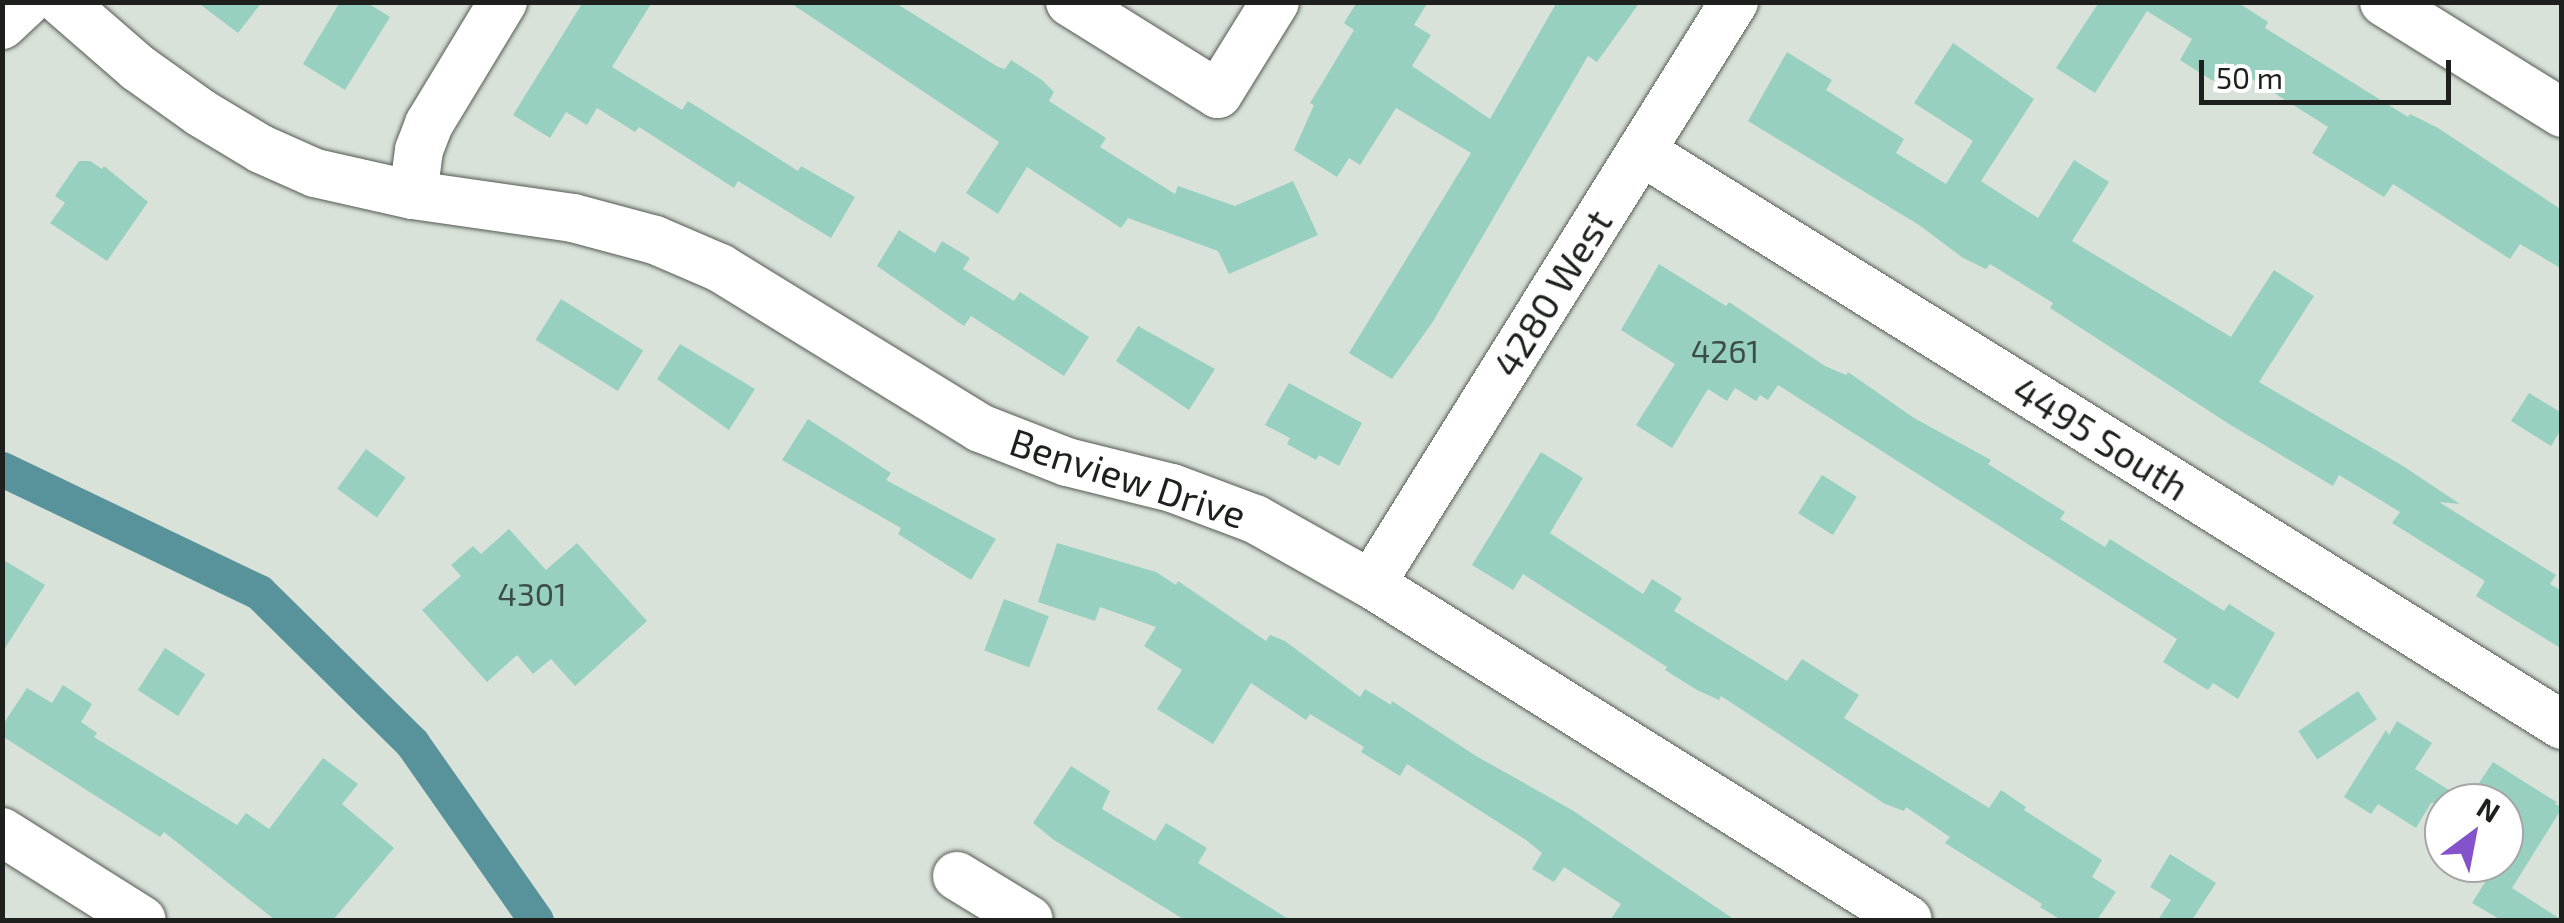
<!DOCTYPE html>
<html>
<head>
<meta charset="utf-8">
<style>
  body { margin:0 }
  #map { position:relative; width:2564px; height:923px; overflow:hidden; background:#d9e2d9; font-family:"Exo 2",sans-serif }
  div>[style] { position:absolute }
  .canal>* { height:35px; margin:-17.5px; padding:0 17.5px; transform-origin:17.5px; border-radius:17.5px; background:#58939b }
  .building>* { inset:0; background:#97d0c0; transform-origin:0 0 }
  .roads { filter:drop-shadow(0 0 2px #535a52) drop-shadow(0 0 2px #535a52) }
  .minor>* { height:48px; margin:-24px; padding:0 24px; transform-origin:24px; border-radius:24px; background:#fff }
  span { translate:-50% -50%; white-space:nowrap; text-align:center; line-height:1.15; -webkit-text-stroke:8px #fff; paint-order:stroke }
  .number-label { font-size:32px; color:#3c4c46 }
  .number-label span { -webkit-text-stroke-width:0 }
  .street-label { font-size:38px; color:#1d201d }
  .frame { position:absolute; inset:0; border:5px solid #1d201d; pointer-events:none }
  .north { position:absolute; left:2424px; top:783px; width:100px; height:100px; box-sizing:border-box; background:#fff; border:2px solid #a5a6a5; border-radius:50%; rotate:32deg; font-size:28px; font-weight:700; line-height:40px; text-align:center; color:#1d201d }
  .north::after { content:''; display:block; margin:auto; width:35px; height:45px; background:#8452ca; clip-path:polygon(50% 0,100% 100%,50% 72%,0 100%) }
  .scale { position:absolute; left:2199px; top:60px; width:252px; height:45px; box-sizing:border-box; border:5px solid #1d201d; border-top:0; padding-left:12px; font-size:30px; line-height:35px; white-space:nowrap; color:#1d201d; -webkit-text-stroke:8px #fff; paint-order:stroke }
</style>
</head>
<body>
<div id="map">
  <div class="canal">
    <div style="left:2px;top:469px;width:285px;rotate:25.6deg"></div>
    <div style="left:259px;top:592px;width:215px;rotate:44.6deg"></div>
    <div style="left:412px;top:743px;width:216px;rotate:55deg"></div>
  </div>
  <div class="building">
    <div style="clip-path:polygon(197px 2px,262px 2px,238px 33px)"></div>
    <div style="clip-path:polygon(340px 2px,366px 2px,390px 17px,345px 90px,303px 64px)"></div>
    <div style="clip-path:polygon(583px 2px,652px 2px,612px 67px,682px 110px,688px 101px,798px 171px,801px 166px,855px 197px,831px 238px,738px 181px,734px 188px,639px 127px,635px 132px,597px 108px,587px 125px,566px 112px,550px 138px,513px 115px)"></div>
    <div style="clip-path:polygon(789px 2px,894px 2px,998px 67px,1005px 69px,1011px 60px,1042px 80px,1054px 92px,1049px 101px,1106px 138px,1100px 147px,1175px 194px,1178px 186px,1235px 206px,1293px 181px,1318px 235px,1229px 274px,1218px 251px,1128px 218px,1121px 228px,1027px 167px,998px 214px,966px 193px,999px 142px)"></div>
    <div style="clip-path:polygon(1357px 2px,1428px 2px,1414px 25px,1431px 35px,1412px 66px,1490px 119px,1557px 2px,1640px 2px,1597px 62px,1588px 56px,1432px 323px,1392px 379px,1349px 353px,1471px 153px,1396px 108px,1360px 165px,1349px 158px,1337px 177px,1294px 150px,1314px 105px,1310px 103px,1354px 30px,1344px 23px)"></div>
    <div style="clip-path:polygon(2099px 2px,2237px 2px,2268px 22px,2265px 28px,2408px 117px,2410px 114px,2438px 128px,2562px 210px,2562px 269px,2520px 244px,2510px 259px,2393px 184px,2384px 197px,2312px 153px,2328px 127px,2225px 62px,2213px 81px,2180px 60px,2192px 39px,2147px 11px,2095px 93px,2056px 68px)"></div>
    <div style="clip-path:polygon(1953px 43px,2034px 99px,1981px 181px,2038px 218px,2074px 160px,2109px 182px,2072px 241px,2231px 337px,2274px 270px,2314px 296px,2259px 382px,2403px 466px,2460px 504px,2439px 502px,2556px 575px,2550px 584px,2562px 591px,2562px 649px,2476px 596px,2485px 581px,2392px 523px,2400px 512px,2339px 475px,2333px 486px,2229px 424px,2050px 308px,2053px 303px,1990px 264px,1986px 269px,1963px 258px,1919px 225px,1748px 121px,1787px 52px,1832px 80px,1826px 90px,1904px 139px,1896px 153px,1946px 184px,1973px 141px,1914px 103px)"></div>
    <div style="clip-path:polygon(79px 161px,90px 161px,102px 169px,104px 166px,148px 202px,107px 261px,50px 223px,65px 203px,55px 196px)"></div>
    <div style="clip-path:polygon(899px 230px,935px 253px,942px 241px,970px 258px,963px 269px,1014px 301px,1020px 292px,1089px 337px,1064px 376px,971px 316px,964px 326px,877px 266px)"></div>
    <div style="clip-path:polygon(1659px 264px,1726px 306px,1729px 302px,1825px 366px,1846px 375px,1848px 372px,1914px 418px,1991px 460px,1988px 464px,2065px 512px,2060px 519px,2105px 547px,2110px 539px,2224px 611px,2229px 604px,2275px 633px,2238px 699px,2213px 683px,2208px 690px,2163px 662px,2177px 639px,1778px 385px,1768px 400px,1760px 395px,1756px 401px,1735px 388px,1727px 401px,1708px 389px,1672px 448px,1636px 425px,1675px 364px,1621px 330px)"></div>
    <div style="left:561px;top:299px;width:97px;height:48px;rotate:32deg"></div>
    <div style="clip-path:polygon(1138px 326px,1215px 369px,1189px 410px,1116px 361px)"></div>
    <div style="clip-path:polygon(680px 344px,755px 389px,729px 430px,657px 379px)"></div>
    <div style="clip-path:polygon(1289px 383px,1362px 423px,1339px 466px,1319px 455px,1316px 460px,1287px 444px,1290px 438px,1265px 425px)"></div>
    <div style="clip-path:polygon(2529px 393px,2562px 413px,2562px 428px,2551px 446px,2511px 421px)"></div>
    <div style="clip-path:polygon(808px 419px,891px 473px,886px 480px,996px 539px,971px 580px,898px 534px,901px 528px,782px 460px)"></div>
    <div style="left:366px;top:449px;width:49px;height:49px;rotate:36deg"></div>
    <div style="clip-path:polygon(1541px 452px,1583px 478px,1550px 533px,1643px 594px,1652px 579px,1682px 598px,1674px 611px,1787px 681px,1802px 659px,1859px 695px,1844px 718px,1989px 808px,2001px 790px,2026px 807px,2024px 810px,2102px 860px,2092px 877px,2116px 892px,2097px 920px,2061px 920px,2040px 907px,2042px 904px,1945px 843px,1950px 837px,1906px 807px,1904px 811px,1885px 804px,1721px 696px,1719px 700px,1697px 690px,1665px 670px,1667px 667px,1523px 574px,1513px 590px,1472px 565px)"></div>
    <div style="left:1822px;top:475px;width:41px;height:45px;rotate:32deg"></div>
    <div style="clip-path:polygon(509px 529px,546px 570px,577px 543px,647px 621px,575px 686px,551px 659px,533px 674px,517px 655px,487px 682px,422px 610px,461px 576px,451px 565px,473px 546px,481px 554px)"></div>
    <div style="clip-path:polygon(1057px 543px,1156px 572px,1176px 585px,1178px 581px,1266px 641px,1270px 635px,1285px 641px,1360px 697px,1365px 689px,1391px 705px,1392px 701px,1476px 756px,1572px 810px,1735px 920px,1610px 920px,1621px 904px,1564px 867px,1554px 882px,1532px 869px,1542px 853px,1526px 840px,1407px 764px,1400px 776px,1361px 752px,1364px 747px,1310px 714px,1306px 720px,1251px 683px,1213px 744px,1157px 709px,1182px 670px,1144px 646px,1156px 627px,1100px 607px,1095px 621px,1038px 602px)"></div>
    <div style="clip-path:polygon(2px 559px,45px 585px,2px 653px)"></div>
    <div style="left:1004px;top:599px;width:48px;height:55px;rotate:21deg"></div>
    <div style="left:165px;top:648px;width:48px;height:50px;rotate:33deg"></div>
    <div style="clip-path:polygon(63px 685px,92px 704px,81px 722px,97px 733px,94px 737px,237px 825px,246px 813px,269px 829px,323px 758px,358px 784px,342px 804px,394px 848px,333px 920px,275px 920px,164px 832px,160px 837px,2px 736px,2px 726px,27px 688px,52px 703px)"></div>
    <div style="left:2358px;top:691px;width:34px;height:72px;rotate:56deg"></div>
    <div style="clip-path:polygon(2397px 721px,2432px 743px,2415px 769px,2467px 801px,2493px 762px,2558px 803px,2554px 803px,2562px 808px,2512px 888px,2562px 920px,2501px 920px,2472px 903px,2497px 863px,2504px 863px,2504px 803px,2431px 803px,2416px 828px,2378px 804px,2371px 814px,2344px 797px,2386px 730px,2389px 735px)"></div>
    <div style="clip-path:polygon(1071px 766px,1110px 791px,1102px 809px,1155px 841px,1166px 823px,1207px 848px,1198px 863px,1290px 920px,1185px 920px,1054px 840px,1033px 823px)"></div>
    <div style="clip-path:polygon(2170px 854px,2216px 883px,2192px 920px,2158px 920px,2171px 900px,2150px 887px)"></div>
  </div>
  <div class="roads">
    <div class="minor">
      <div style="left:62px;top:2px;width:101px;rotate:41deg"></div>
      <div style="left:138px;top:68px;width:77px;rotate:35.5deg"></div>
      <div style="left:201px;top:113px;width:70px;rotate:31deg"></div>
      <div style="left:261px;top:149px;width:59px;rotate:24deg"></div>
      <div style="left:315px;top:173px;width:100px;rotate:12.7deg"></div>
      <div style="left:413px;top:195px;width:162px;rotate:8.2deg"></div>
      <div style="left:573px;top:218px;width:85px;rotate:15deg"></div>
      <div style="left:655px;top:240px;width:71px;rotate:23.3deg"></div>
      <div style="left:720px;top:268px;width:305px;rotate:31.6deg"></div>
      <div style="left:980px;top:428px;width:93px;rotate:21.3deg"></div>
      <div style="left:1067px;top:462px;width:108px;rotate:13.9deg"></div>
      <div style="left:1172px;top:488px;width:89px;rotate:20.5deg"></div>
      <div style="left:1255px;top:519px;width:133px;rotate:29.3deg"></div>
      <div style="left:1371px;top:584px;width:633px;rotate:32.03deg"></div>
      <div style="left:1070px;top:2px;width:174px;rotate:31.9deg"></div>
      <div style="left:1218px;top:94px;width:108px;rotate:-58.2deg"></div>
      <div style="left:2384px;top:2px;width:210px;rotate:31.9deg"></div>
      <div style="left:2px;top:25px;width:34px;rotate:-43deg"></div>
      <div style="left:1641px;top:151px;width:1085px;rotate:31.93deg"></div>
      <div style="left:413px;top:195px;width:45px;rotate:-82.4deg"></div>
      <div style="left:419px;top:150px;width:28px;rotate:-69deg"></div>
      <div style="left:429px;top:124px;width:143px;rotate:-58.8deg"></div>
      <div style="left:1371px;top:584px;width:686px;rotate:-58.05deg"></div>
      <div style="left:2px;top:832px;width:165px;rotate:32.2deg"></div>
      <div style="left:957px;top:876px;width:84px;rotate:31.4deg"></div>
    </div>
  </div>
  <div class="number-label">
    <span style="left:1725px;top:350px">4261</span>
    <span style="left:532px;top:593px">4301</span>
  </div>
  <div class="street-label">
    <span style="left:1552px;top:293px;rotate:-58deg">4280 West</span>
    <span style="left:2101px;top:438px;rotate:32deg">4495 South</span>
    <span style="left:1128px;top:478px;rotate:18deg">Benview Drive</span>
  </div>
  <div class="frame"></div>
  <div class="north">N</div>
  <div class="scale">50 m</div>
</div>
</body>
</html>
